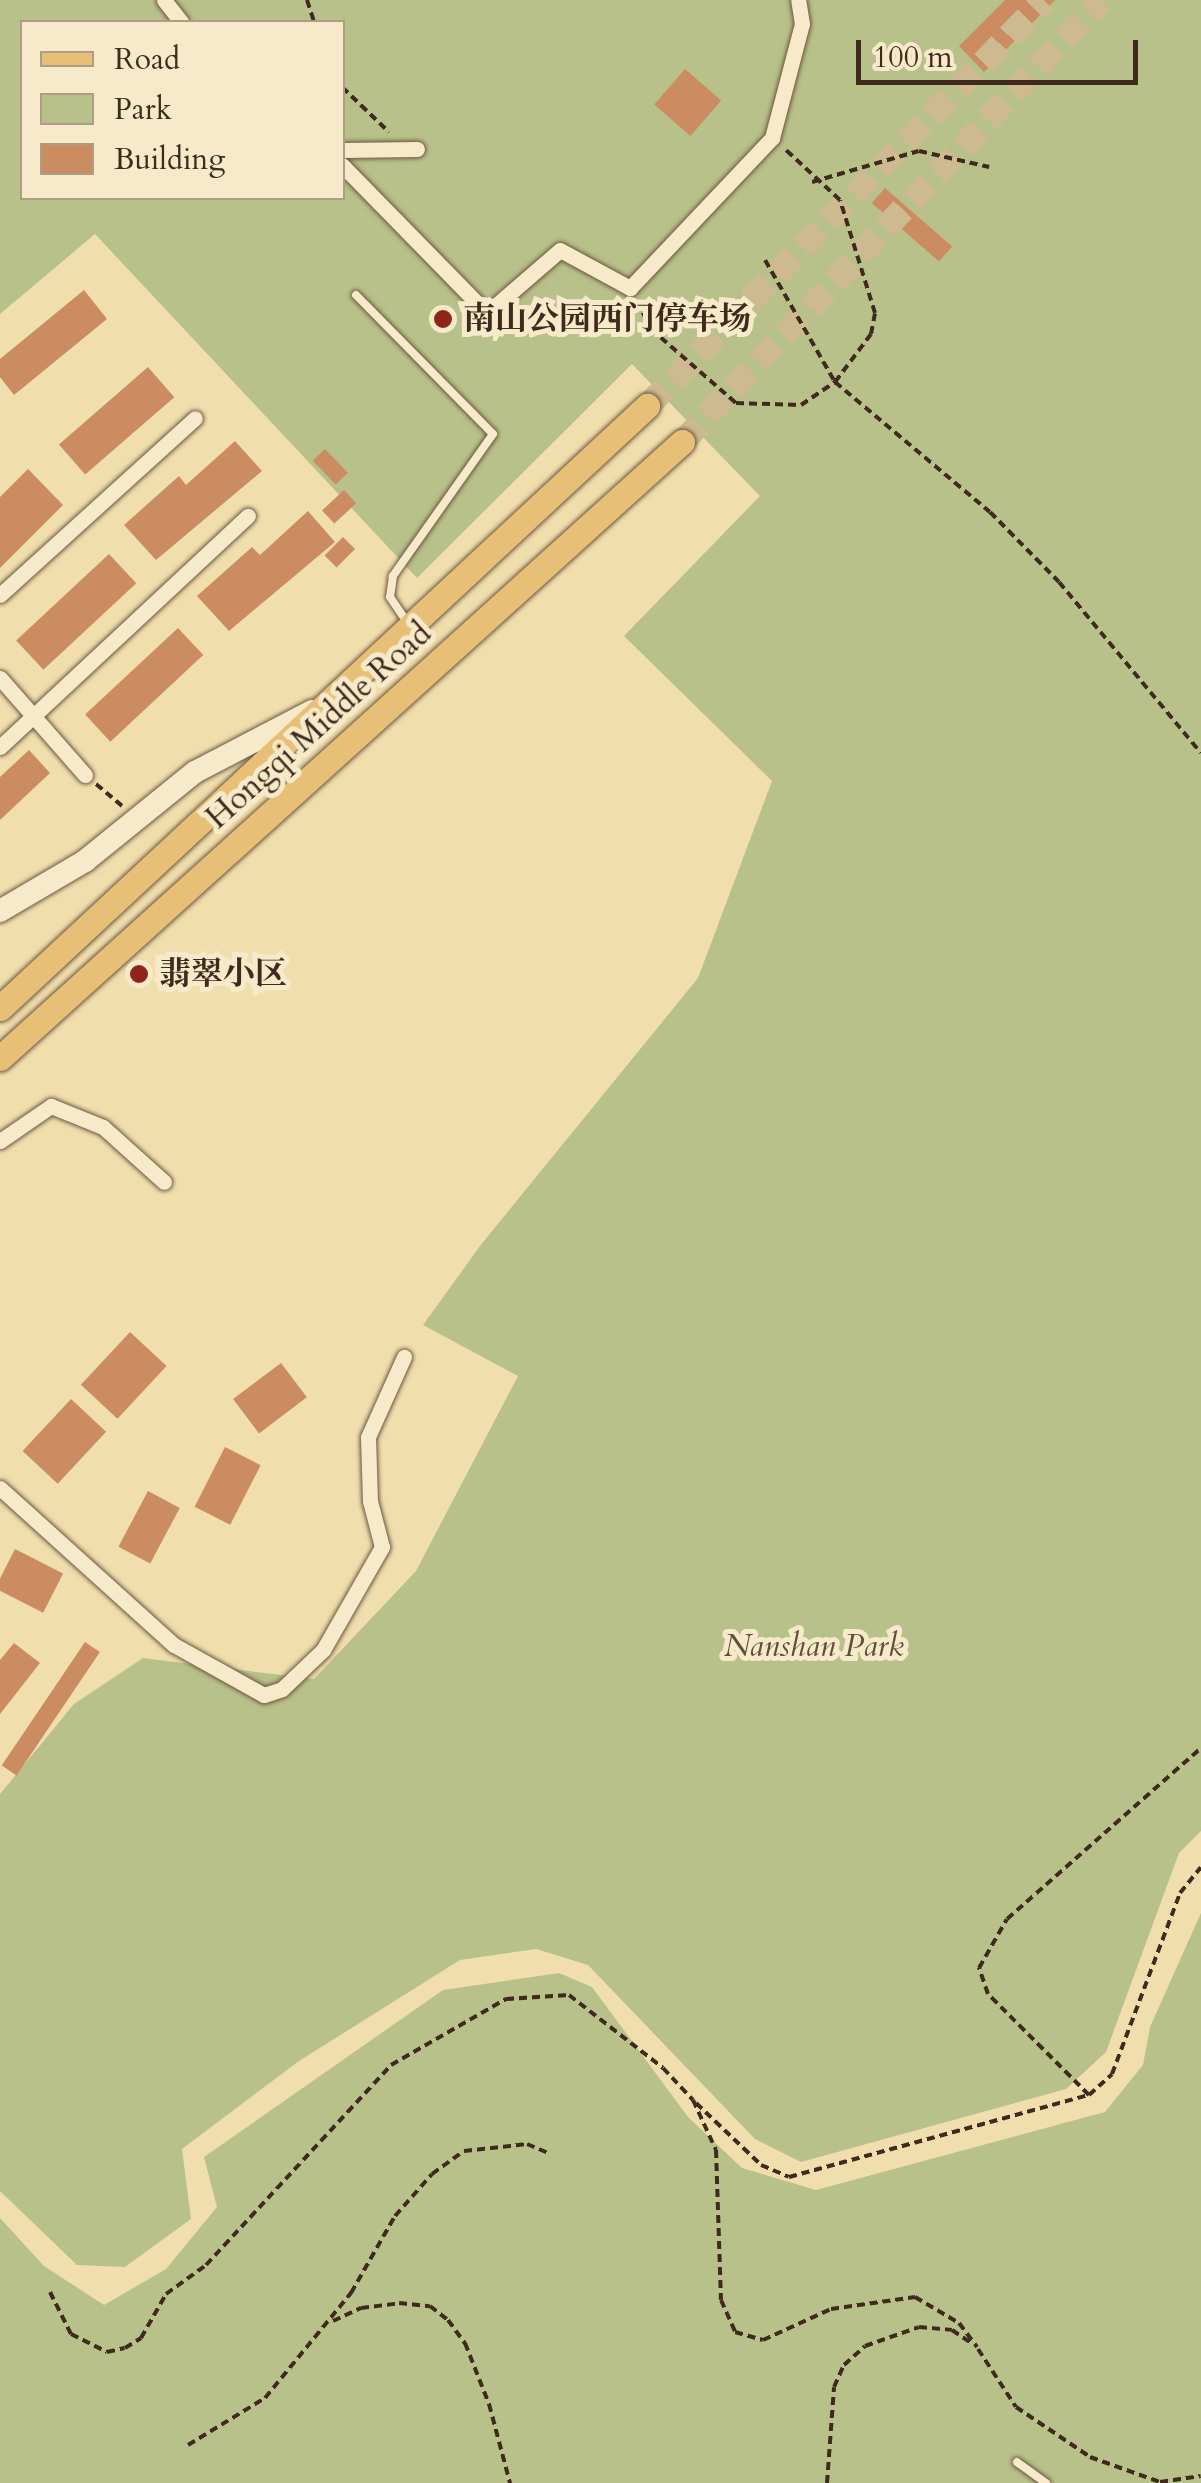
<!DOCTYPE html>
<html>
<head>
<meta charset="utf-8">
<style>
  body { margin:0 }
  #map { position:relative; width:1201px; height:2483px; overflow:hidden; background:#f1dead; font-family:Cardo,"Noto Serif SC",serif }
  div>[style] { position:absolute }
  .green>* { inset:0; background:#b9c18a }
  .building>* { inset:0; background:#cb8c61; transform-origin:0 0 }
  .primary-tunnel>* { height:25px; margin-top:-12.5px; transform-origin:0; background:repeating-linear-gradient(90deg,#cdba90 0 25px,transparent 0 37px) }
  .path>* { height:4px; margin-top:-2px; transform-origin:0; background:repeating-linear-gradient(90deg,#3f2a1d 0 8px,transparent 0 13px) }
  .roads { filter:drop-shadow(0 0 2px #6c5741) drop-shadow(0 0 2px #6c5741) }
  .lane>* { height:8px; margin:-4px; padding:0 4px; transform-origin:4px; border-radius:4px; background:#f6eaca }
  .street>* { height:15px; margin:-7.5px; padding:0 7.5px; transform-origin:7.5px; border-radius:7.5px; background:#f6eaca }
  .secondary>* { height:22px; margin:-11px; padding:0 11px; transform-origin:11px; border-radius:11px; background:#f6eaca }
  .primary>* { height:25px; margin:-12.5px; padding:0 12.5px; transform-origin:12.5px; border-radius:12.5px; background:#e8bf76 }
  .dots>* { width:28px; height:28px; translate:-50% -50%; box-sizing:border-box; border:5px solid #f6eaca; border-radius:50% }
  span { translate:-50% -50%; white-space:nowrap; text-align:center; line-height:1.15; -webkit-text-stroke:10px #f6eaca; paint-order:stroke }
  .poi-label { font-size:32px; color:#3f2a1d; font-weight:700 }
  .left { translate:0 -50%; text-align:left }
  .street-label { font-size:32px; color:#3f2a1d }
  .park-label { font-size:32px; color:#5e5038; font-style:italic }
  .legend { position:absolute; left:20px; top:20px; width:325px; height:180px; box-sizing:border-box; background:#f6eaca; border:2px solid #ad9d85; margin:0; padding:12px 18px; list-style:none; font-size:30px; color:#3f2a1d }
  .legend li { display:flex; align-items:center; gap:20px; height:50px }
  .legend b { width:50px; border:2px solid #ad9d85 }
  .scale { position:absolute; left:856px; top:40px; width:282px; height:45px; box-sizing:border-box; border:5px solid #3f2a1d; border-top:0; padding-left:12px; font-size:30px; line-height:35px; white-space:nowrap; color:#3f2a1d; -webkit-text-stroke:8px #f6eaca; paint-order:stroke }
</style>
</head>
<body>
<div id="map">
  <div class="green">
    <div style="clip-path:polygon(evenodd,0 0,1201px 0,1201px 1831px,1179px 1853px,1106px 2052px,1066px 2089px,801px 2162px,755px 2139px,588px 1965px,536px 1949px,460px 1960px,299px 2061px,182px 2149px,191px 2219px,125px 2267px,77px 2265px,0 2191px,0 1794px,74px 1704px,143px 1658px,314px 1679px,416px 1571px,518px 1376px,423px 1325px,480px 1246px,698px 978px,772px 781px,624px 636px,760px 496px,632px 364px,417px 578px,95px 234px,0 314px,0 0,22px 22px,342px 22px,342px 198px,22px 198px,22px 22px)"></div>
    <div style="clip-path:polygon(1201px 1913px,1201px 2483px,0 2483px,0 2218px,44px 2266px,104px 2305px,166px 2269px,217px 2207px,204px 2157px,443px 1990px,559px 1973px,592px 1987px,688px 2117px,742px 2168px,816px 2190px,1105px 2112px,1143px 2065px,1150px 2027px)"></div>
  </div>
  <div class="building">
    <div style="clip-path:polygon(1005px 0,1055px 0,984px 72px,959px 46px)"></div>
    <div style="left:685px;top:69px;width:48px;height:47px;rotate:41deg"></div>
    <div style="left:885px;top:188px;width:89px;height:20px;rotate:41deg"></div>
    <div style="clip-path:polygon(84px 290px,107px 319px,14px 395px,0 377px,0 359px)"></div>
    <div style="left:148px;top:367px;width:40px;height:118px;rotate:49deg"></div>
    <div style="clip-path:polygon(235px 441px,262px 471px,156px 560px,124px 525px,179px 476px,186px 485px)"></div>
    <div style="left:325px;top:449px;width:33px;height:17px;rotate:46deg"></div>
    <div style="clip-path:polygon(28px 469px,63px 505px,0 568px,0 497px)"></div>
    <div style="left:344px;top:490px;width:18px;height:30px;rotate:47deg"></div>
    <div style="clip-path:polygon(308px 511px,335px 542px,229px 631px,197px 596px,252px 547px,260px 555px)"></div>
    <div style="left:343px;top:537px;width:17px;height:26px;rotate:45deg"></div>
    <div style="left:109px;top:554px;width:40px;height:127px;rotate:47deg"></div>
    <div style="left:178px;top:628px;width:37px;height:127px;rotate:47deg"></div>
    <div style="clip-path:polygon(29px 750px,50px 773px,0 820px,0 777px)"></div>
    <div style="left:130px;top:1332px;width:50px;height:72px;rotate:43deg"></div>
    <div style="left:281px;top:1363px;width:43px;height:60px;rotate:53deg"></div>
    <div style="left:71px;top:1399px;width:48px;height:71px;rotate:43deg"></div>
    <div style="left:225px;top:1447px;width:40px;height:67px;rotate:27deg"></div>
    <div style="left:148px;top:1491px;width:36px;height:63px;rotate:28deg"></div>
    <div style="left:15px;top:1549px;width:54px;height:44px;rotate:27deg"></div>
    <div style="left:85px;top:1642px;width:18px;height:149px;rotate:34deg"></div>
    <div style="clip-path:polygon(14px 1643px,40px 1663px,0 1714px,0 1660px)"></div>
  </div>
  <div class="primary-tunnel">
    <div style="left:647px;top:406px;width:568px;rotate:-45.64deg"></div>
    <div style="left:682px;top:442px;width:609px;rotate:-46.53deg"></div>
  </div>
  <div class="path">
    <div style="left:307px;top:0;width:23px;rotate:72deg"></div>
    <div style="left:342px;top:87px;width:65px;rotate:43.8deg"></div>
    <div style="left:812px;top:182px;width:111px;rotate:-16.2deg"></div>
    <div style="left:919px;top:151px;width:72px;rotate:12.9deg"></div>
    <div style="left:765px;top:260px;width:141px;rotate:60.2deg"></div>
    <div style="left:835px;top:382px;width:202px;rotate:40deg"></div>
    <div style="left:990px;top:512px;width:98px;rotate:45.4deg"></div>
    <div style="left:1059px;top:582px;width:222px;rotate:50.3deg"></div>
    <div style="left:637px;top:301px;width:31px;rotate:63deg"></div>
    <div style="left:651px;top:329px;width:113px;rotate:41deg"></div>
    <div style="left:736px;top:403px;width:65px;rotate:1.8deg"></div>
    <div style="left:801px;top:405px;width:41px;rotate:-34.1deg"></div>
    <div style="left:835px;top:382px;width:60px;rotate:-53.1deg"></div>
    <div style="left:871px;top:334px;width:21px;rotate:-79deg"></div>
    <div style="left:875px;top:313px;width:118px;rotate:-107.2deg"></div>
    <div style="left:840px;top:200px;width:74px;rotate:-137.2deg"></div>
    <div style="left:96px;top:784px;width:34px;rotate:40deg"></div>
    <div style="left:1089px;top:2095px;width:143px;rotate:-135deg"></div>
    <div style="left:988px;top:1994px;width:28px;rotate:-109deg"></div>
    <div style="left:979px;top:1968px;width:56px;rotate:-60.3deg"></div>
    <div style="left:1007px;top:1919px;width:259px;rotate:-41.4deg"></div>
    <div style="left:696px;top:2103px;width:90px;rotate:43.6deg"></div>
    <div style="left:761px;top:2165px;width:30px;rotate:23deg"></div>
    <div style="left:789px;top:2177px;width:311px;rotate:-15.3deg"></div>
    <div style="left:1089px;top:2095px;width:31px;rotate:-42deg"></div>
    <div style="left:1112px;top:2074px;width:193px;rotate:-69.4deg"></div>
    <div style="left:1180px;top:1893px;width:33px;rotate:-51deg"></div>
    <div style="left:50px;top:2292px;width:47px;rotate:63.4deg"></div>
    <div style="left:71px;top:2334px;width:40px;rotate:26.6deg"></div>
    <div style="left:107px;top:2352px;width:18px;rotate:-13deg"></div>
    <div style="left:125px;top:2348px;width:19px;rotate:-32deg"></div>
    <div style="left:141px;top:2338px;width:51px;rotate:-60.4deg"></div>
    <div style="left:166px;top:2294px;width:49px;rotate:-35.9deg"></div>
    <div style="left:206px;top:2265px;width:272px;rotate:-47.2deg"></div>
    <div style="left:391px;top:2065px;width:133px;rotate:-29.9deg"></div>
    <div style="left:506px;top:1999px;width:63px;rotate:-3.6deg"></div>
    <div style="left:569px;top:1995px;width:119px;rotate:37.8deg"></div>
    <div style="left:663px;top:2068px;width:44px;rotate:46.8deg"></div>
    <div style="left:693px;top:2100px;width:55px;rotate:65.3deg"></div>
    <div style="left:716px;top:2150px;width:150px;rotate:88.1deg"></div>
    <div style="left:721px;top:2300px;width:35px;rotate:66deg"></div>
    <div style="left:735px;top:2332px;width:29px;rotate:16deg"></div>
    <div style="left:763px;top:2340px;width:75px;rotate:-24.5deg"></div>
    <div style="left:831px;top:2309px;width:85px;rotate:-8.1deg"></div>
    <div style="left:915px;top:2297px;width:51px;rotate:30.6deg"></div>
    <div style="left:959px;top:2323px;width:30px;rotate:53deg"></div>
    <div style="left:333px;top:2321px;width:31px;rotate:-25deg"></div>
    <div style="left:361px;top:2308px;width:38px;rotate:-7deg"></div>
    <div style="left:399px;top:2303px;width:31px;rotate:6deg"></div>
    <div style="left:430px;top:2306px;width:23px;rotate:38deg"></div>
    <div style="left:448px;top:2320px;width:29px;rotate:54deg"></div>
    <div style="left:465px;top:2343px;width:66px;rotate:68.5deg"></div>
    <div style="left:489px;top:2404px;width:82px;rotate:75.1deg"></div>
    <div style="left:978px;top:2349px;width:69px;rotate:56.8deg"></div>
    <div style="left:1016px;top:2407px;width:89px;rotate:34deg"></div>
    <div style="left:1090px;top:2457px;width:74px;rotate:19.7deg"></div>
    <div style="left:1160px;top:2482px;width:41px;rotate:-8.3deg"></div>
    <div style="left:188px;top:2445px;width:90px;rotate:-31.4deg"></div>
    <div style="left:265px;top:2398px;width:136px;rotate:-50.7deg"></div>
    <div style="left:351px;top:2293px;width:89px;rotate:-60.3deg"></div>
    <div style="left:395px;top:2216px;width:56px;rotate:-48.6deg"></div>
    <div style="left:432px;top:2174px;width:39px;rotate:-36deg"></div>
    <div style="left:464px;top:2151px;width:63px;rotate:-6.3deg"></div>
    <div style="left:527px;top:2144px;width:23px;rotate:23deg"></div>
    <div style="left:827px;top:2483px;width:96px;rotate:-85.8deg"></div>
    <div style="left:834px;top:2387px;width:24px;rotate:-66deg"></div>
    <div style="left:844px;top:2365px;width:28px;rotate:-42deg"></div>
    <div style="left:865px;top:2346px;width:57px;rotate:-19.4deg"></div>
    <div style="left:919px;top:2327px;width:33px;rotate:5deg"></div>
    <div style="left:952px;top:2330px;width:23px;rotate:34deg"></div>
  </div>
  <div class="roads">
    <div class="lane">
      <div style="left:356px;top:295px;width:195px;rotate:45.4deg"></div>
      <div style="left:493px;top:434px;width:174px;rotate:125.2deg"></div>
      <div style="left:393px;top:576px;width:21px;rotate:98deg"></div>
      <div style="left:390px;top:597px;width:29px;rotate:56deg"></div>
      <div style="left:1017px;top:2462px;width:36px;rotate:36deg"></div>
    </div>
    <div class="street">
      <div style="left:164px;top:0;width:28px;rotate:52deg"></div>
      <div style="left:342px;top:150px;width:75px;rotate:-0.8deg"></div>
      <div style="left:342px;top:165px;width:207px;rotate:45.6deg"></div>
      <div style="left:487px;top:313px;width:96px;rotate:-40.8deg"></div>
      <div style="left:560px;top:250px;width:80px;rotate:28.5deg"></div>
      <div style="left:630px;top:288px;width:207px;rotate:-46.6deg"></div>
      <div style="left:772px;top:138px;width:118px;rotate:-75.3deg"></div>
      <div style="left:802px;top:24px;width:24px;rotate:-99deg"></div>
      <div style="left:0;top:595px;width:263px;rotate:-42.2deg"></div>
      <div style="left:0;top:678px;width:129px;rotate:48.8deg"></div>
      <div style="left:0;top:747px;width:339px;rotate:-43deg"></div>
      <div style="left:0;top:1141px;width:62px;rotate:-34.5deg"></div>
      <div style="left:51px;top:1106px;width:56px;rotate:22deg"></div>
      <div style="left:103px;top:1127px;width:82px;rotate:42deg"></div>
      <div style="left:0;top:1488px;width:234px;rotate:42.1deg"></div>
      <div style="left:174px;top:1645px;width:103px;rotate:29.1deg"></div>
      <div style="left:264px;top:1695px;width:19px;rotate:-18deg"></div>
      <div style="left:282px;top:1689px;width:57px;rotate:-43.6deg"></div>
      <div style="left:323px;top:1650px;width:119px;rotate:-60.2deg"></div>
      <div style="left:382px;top:1547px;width:48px;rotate:-104.6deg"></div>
      <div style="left:370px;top:1501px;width:64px;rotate:-91.8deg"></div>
      <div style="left:368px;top:1437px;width:88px;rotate:-65.8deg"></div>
    </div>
    <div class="secondary">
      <div style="left:0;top:911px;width:99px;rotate:-30.5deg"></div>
      <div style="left:85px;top:861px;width:141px;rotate:-39deg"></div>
      <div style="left:195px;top:772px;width:132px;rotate:-27.5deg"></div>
    </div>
    <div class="primary">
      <div style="left:0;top:1008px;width:884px;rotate:-42.94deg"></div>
      <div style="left:0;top:1058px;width:919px;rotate:-42.09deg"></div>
    </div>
  </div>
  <div class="dots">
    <div style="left:443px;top:319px;background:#8f2418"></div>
    <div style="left:139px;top:974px;background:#8f2418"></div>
  </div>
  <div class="poi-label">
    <span class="left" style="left:463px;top:319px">南山公园西门停车场</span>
    <span class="left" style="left:159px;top:974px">翡翠小区</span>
  </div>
  <div class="street-label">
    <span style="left:319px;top:726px;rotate:-42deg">Hongqi Middle Road</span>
  </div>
  <div class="park-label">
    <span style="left:814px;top:1646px">Nanshan Park</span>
  </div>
  <ul class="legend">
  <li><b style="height:12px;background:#e8bf76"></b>Road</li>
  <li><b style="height:28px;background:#b9c18a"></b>Park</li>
  <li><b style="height:28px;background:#cb8c61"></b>Building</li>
  </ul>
  <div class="scale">100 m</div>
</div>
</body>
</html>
